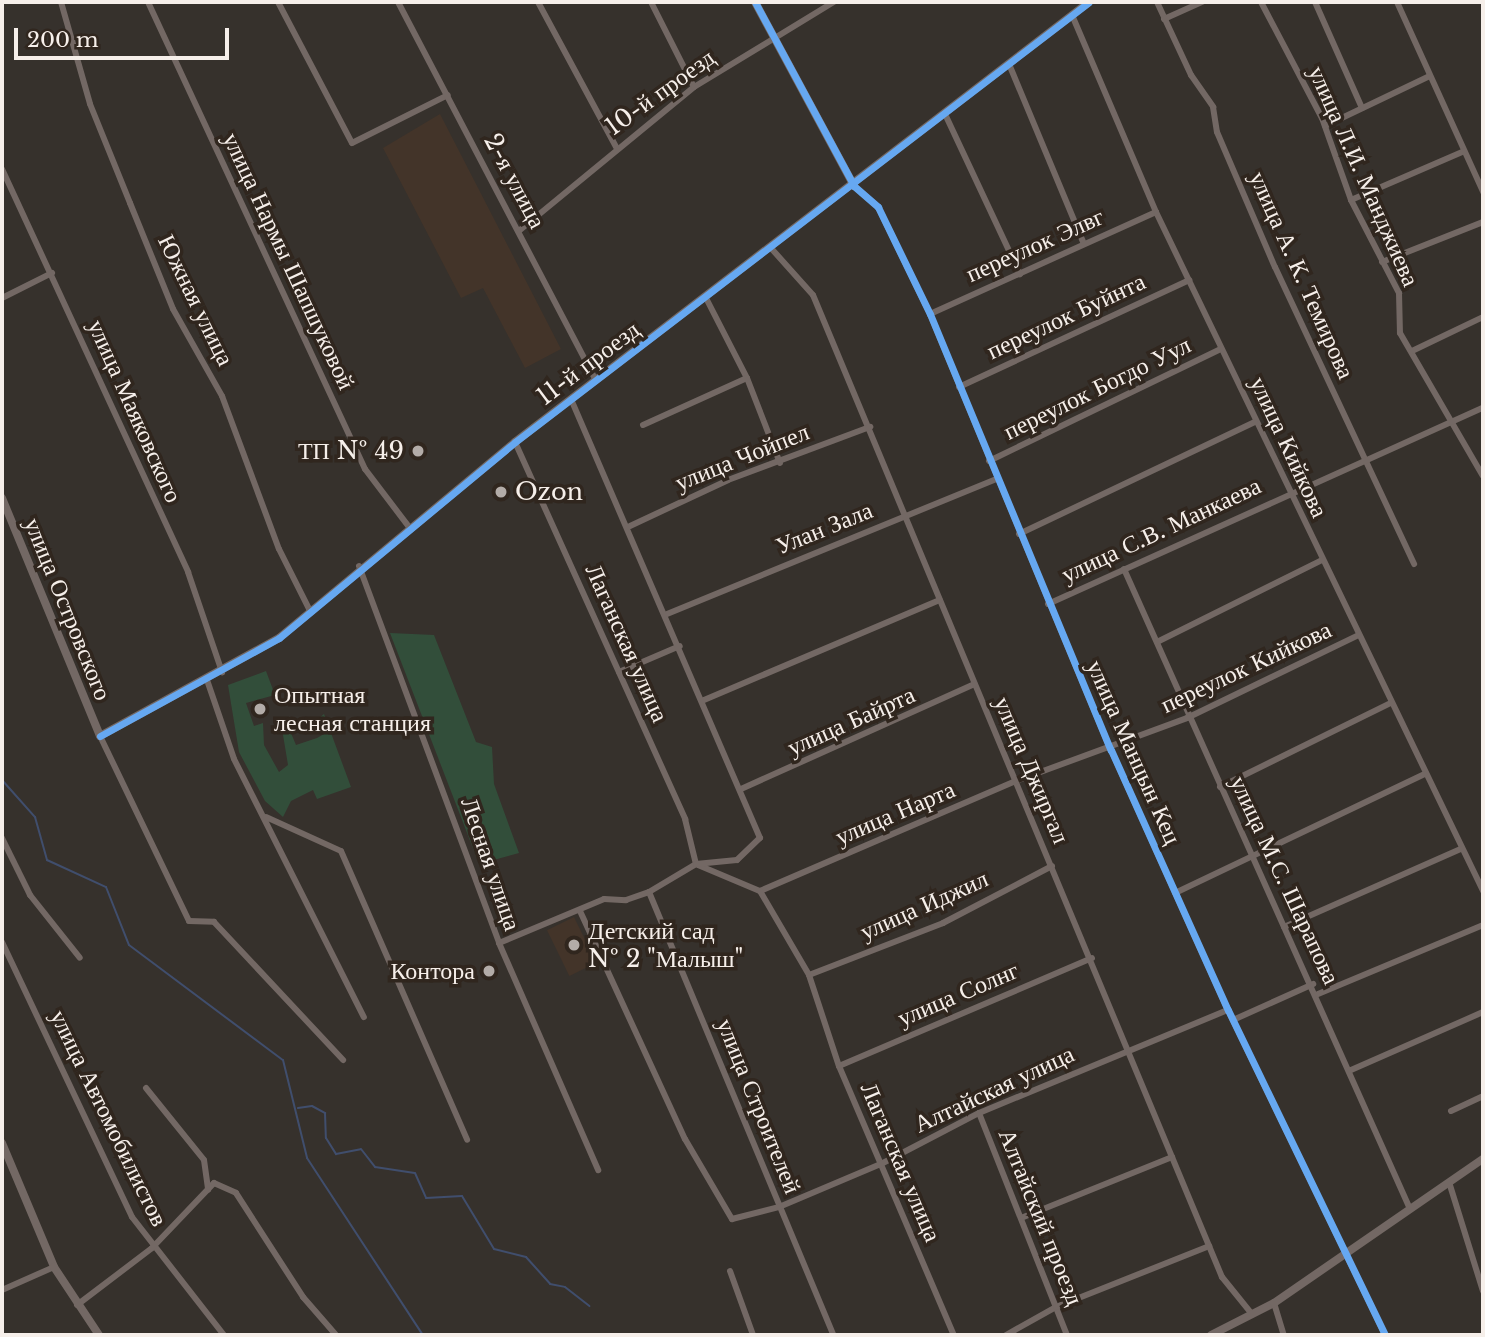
<!DOCTYPE html>
<html>
<head>
<meta charset="utf-8">
<style>
  body { margin:0 }
  #map { position:relative; width:1485px; height:1337px; overflow:hidden; background:#36312c; font-family:"Libre Baskerville",serif }
  div>[style] { position:absolute }
  .built>* { inset:0; background:#433429; transform-origin:0 0 }
  .green>* { inset:0; background:#324e3a }
  .stream>* { height:2px; margin:-1px; padding:0 1px; transform-origin:1px; border-radius:1px; background:#404e6d }
  .minor>* { height:6px; margin:-3px; padding:0 3px; transform-origin:3px; border-radius:3px; background:#736864 }
  .tertiary>* { height:8px; margin:-4px; padding:0 4px; transform-origin:4px; border-radius:4px; background:#736864 }
  .cycleway>* { height:7px; margin:-3.5px; padding:0 3.5px; transform-origin:3.5px; border-radius:3.5px; background:#66a8f1 }
  .dots>* { width:19px; height:19px; translate:-50% -50%; box-sizing:border-box; border:4px solid #30261e; border-radius:50% }
  span { translate:-50% -50%; white-space:nowrap; text-align:center; line-height:1.15; -webkit-text-stroke:7px #30261e; paint-order:stroke }
  .street-label { font-size:24px; color:#f6efea }
  .poi-label { font-size:24px; color:#f6efea }
  .right { translate:-100% -50%; text-align:right }
  .left { translate:0 -50%; text-align:left }
  .frame { position:absolute; inset:0; border:4px solid #f6efea; pointer-events:none }
  .scale { position:absolute; left:14px; top:28px; width:215px; height:32px; box-sizing:border-box; border:4px solid #f6efea; border-top:0; padding-left:9px; font-size:21px; line-height:24px; white-space:nowrap; color:#f6efea; -webkit-text-stroke:5px #30261e; paint-order:stroke }
</style>
</head>
<body>
<div id="map">
  <div class="built">
    <div style="clip-path:polygon(440px 114px,561px 349px,525px 368px,483px 288px,461px 298px,383px 148px)"></div>
    <div style="left:574px;top:917px;width:51px;height:30px;rotate:64deg"></div>
  </div>
  <div class="green">
    <div style="clip-path:polygon(390px 633px,434px 635px,476px 742px,492px 747px,494px 784px,519px 853px,479px 864px)"></div>
    <div style="clip-path:polygon(266px 671px,275px 695px,246px 703px,254px 726px,263px 723px,264px 745px,279px 772px,288px 765px,282px 729px,288px 726px,296px 745px,317px 738px,324px 734px,318px 719px,324px 714px,351px 787px,317px 799px,313px 790px,291px 801px,283px 817px,265px 801px,239px 752px,228px 685px)"></div>
  </div>
  <div class="stream">
    <div style="left:2px;top:780px;width:50px;rotate:48.3deg"></div>
    <div style="left:35px;top:817px;width:45px;rotate:74.4deg"></div>
    <div style="left:47px;top:860px;width:65px;rotate:24.6deg"></div>
    <div style="left:106px;top:887px;width:62px;rotate:68.4deg"></div>
    <div style="left:129px;top:945px;width:192px;rotate:36.8deg"></div>
    <div style="left:283px;top:1060px;width:101px;rotate:76.2deg"></div>
    <div style="left:307px;top:1158px;width:212px;rotate:56.8deg"></div>
    <div style="left:298px;top:1108px;width:14px;rotate:-8deg"></div>
    <div style="left:312px;top:1106px;width:15px;rotate:28deg"></div>
    <div style="left:325px;top:1113px;width:25px;rotate:88deg"></div>
    <div style="left:326px;top:1138px;width:19px;rotate:58deg"></div>
    <div style="left:336px;top:1154px;width:25px;rotate:-11deg"></div>
    <div style="left:361px;top:1149px;width:23px;rotate:52deg"></div>
    <div style="left:375px;top:1167px;width:40px;rotate:8.5deg"></div>
    <div style="left:415px;top:1173px;width:27px;rotate:66deg"></div>
    <div style="left:426px;top:1198px;width:36px;rotate:-3deg"></div>
    <div style="left:462px;top:1196px;width:62px;rotate:58.9deg"></div>
    <div style="left:494px;top:1249px;width:33px;rotate:14deg"></div>
    <div style="left:526px;top:1257px;width:36px;rotate:48deg"></div>
    <div style="left:550px;top:1284px;width:15px;rotate:11deg"></div>
    <div style="left:565px;top:1287px;width:31px;rotate:38deg"></div>
  </div>
  <div class="minor">
    <div style="left:61px;top:2px;width:106px;rotate:74.1deg"></div>
    <div style="left:90px;top:104px;width:107px;rotate:68deg"></div>
    <div style="left:130px;top:203px;width:114px;rotate:67.9deg"></div>
    <div style="left:173px;top:309px;width:100px;rotate:60.6deg"></div>
    <div style="left:222px;top:396px;width:163px;rotate:69.6deg"></div>
    <div style="left:279px;top:549px;width:69px;rotate:63.4deg"></div>
    <div style="left:148px;top:2px;width:515px;rotate:65.08deg"></div>
    <div style="left:365px;top:469px;width:73px;rotate:52.8deg"></div>
    <div style="left:278px;top:2px;width:159px;rotate:62.3deg"></div>
    <div style="left:352px;top:143px;width:107px;rotate:-26.6deg"></div>
    <div style="left:398px;top:2px;width:427px;rotate:62.4deg"></div>
    <div style="left:538px;top:2px;width:165px;rotate:61.7deg"></div>
    <div style="left:651px;top:2px;width:95px;rotate:63.2deg"></div>
    <div style="left:1157px;top:2px;width:81px;rotate:65deg"></div>
    <div style="left:1191px;top:75px;width:39px;rotate:55deg"></div>
    <div style="left:1213px;top:107px;width:25px;rotate:81deg"></div>
    <div style="left:1217px;top:132px;width:147px;rotate:66.8deg"></div>
    <div style="left:1275px;top:267px;width:328px;rotate:64.9deg"></div>
    <div style="left:1261px;top:2px;width:131px;rotate:62.3deg"></div>
    <div style="left:1322px;top:118px;width:87px;rotate:70.5deg"></div>
    <div style="left:1351px;top:200px;width:105px;rotate:62.7deg"></div>
    <div style="left:1399px;top:293px;width:40px;rotate:88.6deg"></div>
    <div style="left:1400px;top:333px;width:165px;rotate:59.9deg"></div>
    <div style="left:1315px;top:2px;width:116px;rotate:66.1deg"></div>
    <div style="left:1397px;top:2px;width:209px;rotate:65.6deg"></div>
    <div style="left:1072px;top:15px;width:214px;rotate:66.9deg"></div>
    <div style="left:1156px;top:212px;width:754px;rotate:64.28deg"></div>
    <div style="left:1164px;top:19px;width:42px;rotate:-24.1deg"></div>
    <div style="left:1009px;top:64px;width:195px;rotate:67.4deg"></div>
    <div style="left:945px;top:114px;width:177px;rotate:64.9deg"></div>
    <div style="left:1325px;top:126px;width:116px;rotate:-25.5deg"></div>
    <div style="left:2px;top:169px;width:444px;rotate:65.2deg"></div>
    <div style="left:188px;top:572px;width:106px;rotate:71.2deg"></div>
    <div style="left:854px;top:186px;width:32px;rotate:41deg"></div>
    <div style="left:878px;top:207px;width:119px;rotate:64.1deg"></div>
    <div style="left:930px;top:314px;width:472px;rotate:67.5deg"></div>
    <div style="left:1111px;top:750px;width:285px;rotate:65.8deg"></div>
    <div style="left:1228px;top:1010px;width:361px;rotate:64.2deg"></div>
    <div style="left:1351px;top:200px;width:123px;rotate:-23.4deg"></div>
    <div style="left:520px;top:230px;width:225px;rotate:-39.4deg"></div>
    <div style="left:694px;top:87px;width:164px;rotate:-31.3deg"></div>
    <div style="left:770px;top:247px;width:64px;rotate:48.1deg"></div>
    <div style="left:813px;top:295px;width:1064px;rotate:67.39deg"></div>
    <div style="left:1222px;top:1277px;width:48px;rotate:51deg"></div>
    <div style="left:1382px;top:262px;width:109px;rotate:-21.6deg"></div>
    <div style="left:2px;top:298px;width:56px;rotate:-26.6deg"></div>
    <div style="left:706px;top:298px;width:90px;rotate:62.9deg"></div>
    <div style="left:747px;top:378px;width:91px;rotate:68.8deg"></div>
    <div style="left:930px;top:314px;width:248px;rotate:-24.3deg"></div>
    <div style="left:1412px;top:351px;width:79px;rotate:-25.6deg"></div>
    <div style="left:959px;top:387px;width:254px;rotate:-24.9deg"></div>
    <div style="left:643px;top:425px;width:114px;rotate:-24.3deg"></div>
    <div style="left:515px;top:442px;width:414px;rotate:65.7deg"></div>
    <div style="left:685px;top:819px;width:46px;rotate:76.3deg"></div>
    <div style="left:989px;top:461px;width:258px;rotate:-25.8deg"></div>
    <div style="left:630px;top:526px;width:108px;rotate:-25.1deg"></div>
    <div style="left:728px;top:480px;width:152px;rotate:-20.5deg"></div>
    <div style="left:1019px;top:534px;width:261px;rotate:-25.4deg"></div>
    <div style="left:359px;top:566px;width:402px;rotate:69.6deg"></div>
    <div style="left:499px;top:943px;width:248px;rotate:66.4deg"></div>
    <div style="left:1124px;top:569px;width:701px;rotate:65.92deg"></div>
    <div style="left:1048px;top:604px;width:477px;rotate:-24.3deg"></div>
    <div style="left:667px;top:614px;width:356px;rotate:-22.3deg"></div>
    <div style="left:1157px;top:642px;width:184px;rotate:-26.4deg"></div>
    <div style="left:619px;top:672px;width:66px;rotate:-23.1deg"></div>
    <div style="left:207px;top:680px;width:83px;rotate:71.1deg"></div>
    <div style="left:234px;top:759px;width:289px;rotate:63.3deg"></div>
    <div style="left:704px;top:700px;width:256px;rotate:-23deg"></div>
    <div style="left:100px;top:736px;width:205px;rotate:64.3deg"></div>
    <div style="left:189px;top:921px;width:25px;rotate:2deg"></div>
    <div style="left:214px;top:922px;width:189px;rotate:46.9deg"></div>
    <div style="left:1220px;top:787px;width:191px;rotate:-26.2deg"></div>
    <div style="left:741px;top:789px;width:256px;rotate:-24.2deg"></div>
    <div style="left:266px;top:817px;width:82px;rotate:24.4deg"></div>
    <div style="left:341px;top:851px;width:315px;rotate:66.4deg"></div>
    <div style="left:2px;top:838px;width:64px;rotate:63.8deg"></div>
    <div style="left:30px;top:895px;width:80px;rotate:51.6deg"></div>
    <div style="left:698px;top:865px;width:67px;rotate:22.8deg"></div>
    <div style="left:760px;top:891px;width:279px;rotate:-23.3deg"></div>
    <div style="left:1016px;top:781px;width:182px;rotate:-20.2deg"></div>
    <div style="left:1187px;top:718px;width:191px;rotate:-25.8deg"></div>
    <div style="left:760px;top:891px;width:97px;rotate:59.7deg"></div>
    <div style="left:809px;top:975px;width:96px;rotate:71.8deg"></div>
    <div style="left:839px;top:1066px;width:293px;rotate:66.9deg"></div>
    <div style="left:649px;top:892px;width:480px;rotate:67.4deg"></div>
    <div style="left:1175px;top:893px;width:276px;rotate:-25.5deg"></div>
    <div style="left:580px;top:911px;width:251px;rotate:65.3deg"></div>
    <div style="left:685px;top:1139px;width:93px;rotate:59.6deg"></div>
    <div style="left:732px;top:1219px;width:49px;rotate:-14.3deg"></div>
    <div style="left:779px;top:1207px;width:111px;rotate:-22.9deg"></div>
    <div style="left:881px;top:1164px;width:110px;rotate:-27.5deg"></div>
    <div style="left:979px;top:1113px;width:269px;rotate:-22.5deg"></div>
    <div style="left:1284px;top:927px;width:193px;rotate:-23.8deg"></div>
    <div style="left:2px;top:942px;width:304px;rotate:64.7deg"></div>
    <div style="left:132px;top:1217px;width:150px;rotate:52.1deg"></div>
    <div style="left:499px;top:943px;width:114px;rotate:-22.7deg"></div>
    <div style="left:604px;top:899px;width:22px;rotate:3deg"></div>
    <div style="left:626px;top:900px;width:24px;rotate:-19deg"></div>
    <div style="left:649px;top:892px;width:55px;rotate:-30.8deg"></div>
    <div style="left:696px;top:864px;width:41px;rotate:-5.6deg"></div>
    <div style="left:737px;top:860px;width:32px;rotate:-44deg"></div>
    <div style="left:760px;top:838px;width:477px;rotate:-113.3deg"></div>
    <div style="left:809px;top:975px;width:144px;rotate:-21.2deg"></div>
    <div style="left:943px;top:923px;width:123px;rotate:-27.6deg"></div>
    <div style="left:1318px;top:994px;width:179px;rotate:-22.7deg"></div>
    <div style="left:1233px;top:1020px;width:88px;rotate:-24.2deg"></div>
    <div style="left:839px;top:1066px;width:275px;rotate:-23.1deg"></div>
    <div style="left:1351px;top:1070px;width:144px;rotate:-23.7deg"></div>
    <div style="left:146px;top:1088px;width:92px;rotate:51.1deg"></div>
    <div style="left:204px;top:1160px;width:30px;rotate:82deg"></div>
    <div style="left:1451px;top:1111px;width:35px;rotate:-25deg"></div>
    <div style="left:979px;top:1113px;width:239px;rotate:68.4deg"></div>
    <div style="left:1449px;top:1182px;width:114px;rotate:72.7deg"></div>
    <div style="left:1021px;top:1218px;width:163px;rotate:-22deg"></div>
    <div style="left:730px;top:1271px;width:68px;rotate:70.2deg"></div>
    <div style="left:2px;top:1290px;width:57px;rotate:-23.9deg"></div>
    <div style="left:1274px;top:1303px;width:34px;rotate:73deg"></div>
    <div style="left:77px;top:1305px;width:94px;rotate:-37.2deg"></div>
    <div style="left:152px;top:1248px;width:90px;rotate:-46.4deg"></div>
    <div style="left:214px;top:1183px;width:24px;rotate:24deg"></div>
    <div style="left:236px;top:1193px;width:124px;rotate:57.2deg"></div>
    <div style="left:303px;top:1297px;width:50px;rotate:49deg"></div>
    <div style="left:1006px;top:1335px;width:57px;rotate:-29.2deg"></div>
    <div style="left:1056px;top:1307px;width:165px;rotate:-21.7deg"></div>
  </div>
  <div class="tertiary">
    <div style="left:755px;top:2px;width:209px;rotate:61.7deg"></div>
    <div style="left:2px;top:498px;width:257px;rotate:67.6deg"></div>
    <div style="left:100px;top:736px;width:204px;rotate:-28.7deg"></div>
    <div style="left:279px;top:638px;width:307px;rotate:-39.7deg"></div>
    <div style="left:515px;top:442px;width:723px;rotate:-37.47deg"></div>
    <div style="left:2px;top:1143px;width:134px;rotate:67.2deg"></div>
    <div style="left:54px;top:1267px;width:82px;rotate:56.5deg"></div>
    <div style="left:1211px;top:1335px;width:71px;rotate:-26.9deg"></div>
    <div style="left:1274px;top:1303px;width:254px;rotate:-34.6deg"></div>
  </div>
  <div class="cycleway">
    <div style="left:755px;top:2px;width:209px;rotate:61.7deg"></div>
    <div style="left:854px;top:186px;width:32px;rotate:41deg"></div>
    <div style="left:878px;top:207px;width:119px;rotate:64.1deg"></div>
    <div style="left:930px;top:314px;width:472px;rotate:67.5deg"></div>
    <div style="left:1111px;top:750px;width:285px;rotate:65.8deg"></div>
    <div style="left:1228px;top:1010px;width:361px;rotate:64.2deg"></div>
    <div style="left:100px;top:736px;width:204px;rotate:-28.7deg"></div>
    <div style="left:279px;top:638px;width:307px;rotate:-39.7deg"></div>
    <div style="left:515px;top:442px;width:723px;rotate:-37.47deg"></div>
  </div>
  <div class="dots">
    <div style="left:418px;top:451px;background:#b3aca8"></div>
    <div style="left:501px;top:492px;background:#b3aca8"></div>
    <div style="left:260px;top:709px;background:#b3aca8"></div>
    <div style="left:574px;top:945px;background:#b3aca8"></div>
    <div style="left:489px;top:971px;background:#b3aca8"></div>
  </div>
  <div class="street-label">
    <span style="left:660px;top:92px;rotate:-36deg">10-й проезд</span>
    <span style="left:1364px;top:176px;rotate:66deg">улица Л.И. Манджиева</span>
    <span style="left:515px;top:181px;rotate:62deg">2-я улица</span>
    <span style="left:1035px;top:245px;rotate:-24deg">переулок Элвг</span>
    <span style="left:289px;top:261px;rotate:65deg">улица Нармы Шапшуковой</span>
    <span style="left:1302px;top:275px;rotate:66deg">улица А. К. Темирова</span>
    <span style="left:196px;top:300px;rotate:64deg">Южная улица</span>
    <span style="left:1066px;top:316px;rotate:-25deg">переулок Буйнта</span>
    <span style="left:588px;top:363px;rotate:-37deg">11-й проезд</span>
    <span style="left:1097px;top:388px;rotate:-26deg">переулок Богдо Уул</span>
    <span style="left:135px;top:411px;rotate:66deg">улица Маяковского</span>
    <span style="left:1289px;top:447px;rotate:65deg">улица Кийкова</span>
    <span style="left:742px;top:457px;rotate:-22deg">улица Чойпел</span>
    <span style="left:824px;top:528px;rotate:-22deg">Улан Зала</span>
    <span style="left:1161px;top:530px;rotate:-25deg">улица С.В. Манкаева</span>
    <span style="left:68px;top:609px;rotate:68deg">улица Островского</span>
    <span style="left:627px;top:643px;rotate:66deg">Лаганская улица</span>
    <span style="left:1246px;top:667px;rotate:-25deg">переулок Кийкова</span>
    <span style="left:851px;top:721px;rotate:-24deg">улица Байрта</span>
    <span style="left:1134px;top:752px;rotate:66deg">улица Манцын Кец</span>
    <span style="left:1032px;top:770px;rotate:67deg">улица Джиргал</span>
    <span style="left:895px;top:813px;rotate:-23deg">улица Нарта</span>
    <span style="left:491px;top:864px;rotate:71deg">Лесная улица</span>
    <span style="left:1285px;top:880px;rotate:65deg">улица М.С. Шарапова</span>
    <span style="left:924px;top:905px;rotate:-24deg">улица Иджил</span>
    <span style="left:958px;top:994px;rotate:-23deg">улица Солнг</span>
    <span style="left:994px;top:1089px;rotate:-25deg">Алтайская улица</span>
    <span style="left:759px;top:1106px;rotate:68deg">улица Строителей</span>
    <span style="left:109px;top:1118px;rotate:64deg">улица Автомобилистов</span>
    <span style="left:901px;top:1162px;rotate:67deg">Лаганская улица</span>
    <span style="left:1041px;top:1217px;rotate:68deg">Алтайский проезд</span>
  </div>
  <div class="poi-label">
    <span class="right" style="left:404px;top:451px">ТП № 49</span>
    <span class="left" style="left:515px;top:492px">Ozon</span>
    <span class="left" style="left:274px;top:709px">Опытная<br>лесная станция</span>
    <span class="left" style="left:588px;top:945px">Детский сад<br>№ 2 "Малыш"</span>
    <span class="right" style="left:475px;top:971px">Контора</span>
  </div>
  <div class="frame"></div>
  <div class="scale">200 m</div>
</div>
</body>
</html>
